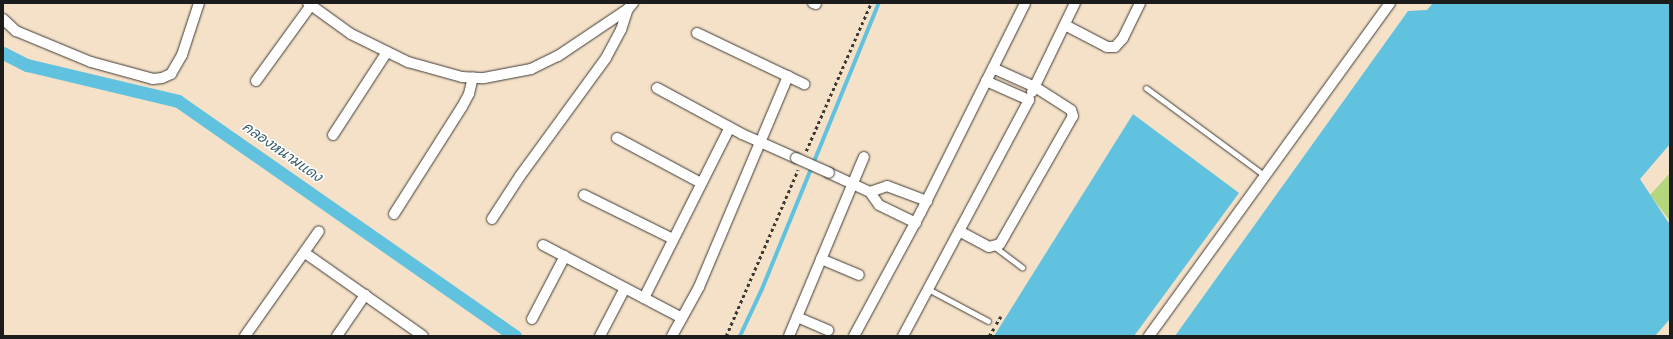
<!DOCTYPE html>
<html>
<head>
<meta charset="utf-8">
<style>
  body { margin:0 }
  #map { position:relative; width:1673px; height:339px; overflow:hidden; background:#f5e1c7; font-family:"Gochi Hand","Playpen Sans Thai",sans-serif }
  div>[style] { position:absolute }
  .green>* { inset:0; background:#b6d67d }
  .water>* { inset:0; background:#60c2de }
  .stream>* { height:4px; margin:-2px; padding:0 2px; transform-origin:2px; border-radius:2px; background:#60c2de }
  .canal>* { height:13px; margin:-6.5px; padding:0 6.5px; transform-origin:6.5px; border-radius:6.5px; background:#60c2de }
  .path>* { height:2.5px; margin-top:-1.25px; transform-origin:0; background:repeating-linear-gradient(90deg,#3d3a36 0 3px,transparent 0 6px) }
  .roads { filter:drop-shadow(0 0 1px #3d3a36) drop-shadow(0 0 1px #3d3a36) }
  .service>* { height:5px; margin:-2.5px; padding:0 2.5px; transform-origin:2.5px; border-radius:2.5px; background:#fff }
  .minor>* { height:10px; margin:-5px; padding:0 5px; transform-origin:5px; border-radius:5px; background:#fff }
  .bridges { filter:drop-shadow(0 0 1px #3d3a36) drop-shadow(0 0 1px #3d3a36) }
  .minor-bridge>* { height:10px; margin:-5px; padding:0 5px; transform-origin:5px; border-radius:5px; background:#fff }
  span { translate:-50% -50%; white-space:nowrap; text-align:center; line-height:1.15; -webkit-text-stroke:3.5px #fff; paint-order:stroke }
  .water-label { font-size:14px; color:#375e6a; font-style:italic }
  .frame { position:absolute; inset:0; border:4px solid #1c1c1c; pointer-events:none }
</style>
</head>
<body>
<div id="map">
  <div class="green">
    <div style="clip-path:polygon(1670px 173px,1670px 221px,1650px 195px)"></div>
  </div>
  <div class="water">
    <div style="clip-path:polygon(1433px 3px,1670px 3px,1670px 144px,1640px 179px,1670px 225px,1670px 319px,1655px 336px,1175px 336px,1408px 11px,1427px 10px)"></div>
    <div style="clip-path:polygon(1133px 114px,1239px 193px,1134px 336px,994px 336px)"></div>
  </div>
  <div class="stream">
    <div style="left:740px;top:336px;width:52px;rotate:-64.9deg"></div>
    <div style="left:762px;top:289px;width:309px;rotate:-67.8deg"></div>
  </div>
  <div class="canal">
    <div style="left:3px;top:53px;width:27px;rotate:27deg"></div>
    <div style="left:27px;top:65px;width:155px;rotate:13.4deg"></div>
    <div style="left:178px;top:101px;width:411px;rotate:34.9deg"></div>
  </div>
  <div class="path">
    <div style="left:806px;top:151px;width:162px;rotate:-66.3deg"></div>
    <div style="left:996px;top:324px;width:9px;rotate:-58deg"></div>
    <div style="left:726px;top:336px;width:181px;rotate:-66.6deg"></div>
    <div style="left:989px;top:336px;width:9px;rotate:-58deg"></div>
  </div>
  <div class="roads">
    <div class="service">
      <div style="left:1146px;top:88px;width:147px;rotate:36.4deg"></div>
      <div style="left:995px;top:247px;width:34px;rotate:37deg"></div>
      <div style="left:928px;top:289px;width:68px;rotate:28.1deg"></div>
    </div>
    <div class="minor">
      <div style="left:308px;top:3px;width:53px;rotate:35.8deg"></div>
      <div style="left:351px;top:34px;width:64px;rotate:26.2deg"></div>
      <div style="left:408px;top:62px;width:56px;rotate:15.5deg"></div>
      <div style="left:462px;top:77px;width:22px;rotate:3deg"></div>
      <div style="left:484px;top:78px;width:48px;rotate:-10.8deg"></div>
      <div style="left:531px;top:69px;width:30px;rotate:-26deg"></div>
      <div style="left:558px;top:56px;width:84px;rotate:-33.9deg"></div>
      <div style="left:628px;top:9px;width:8px;rotate:-50deg"></div>
      <div style="left:813px;top:3px;width:3px;rotate:18deg"></div>
      <div style="left:3px;top:19px;width:18px;rotate:43deg"></div>
      <div style="left:16px;top:31px;width:81px;rotate:22.5deg"></div>
      <div style="left:91px;top:62px;width:64px;rotate:15.3deg"></div>
      <div style="left:153px;top:79px;width:9px;rotate:-6deg"></div>
      <div style="left:162px;top:78px;width:10px;rotate:-24deg"></div>
      <div style="left:171px;top:74px;width:22px;rotate:-60deg"></div>
      <div style="left:182px;top:55px;width:55px;rotate:-71.9deg"></div>
      <div style="left:1065px;top:25px;width:47px;rotate:27.6deg"></div>
      <div style="left:1107px;top:47px;width:8px"></div>
      <div style="left:1115px;top:47px;width:12px;rotate:-48deg"></div>
      <div style="left:1123px;top:38px;width:39px;rotate:-64deg"></div>
      <div style="left:697px;top:33px;width:119px;rotate:25.5deg"></div>
      <div style="left:256px;top:81px;width:94px;rotate:-54.1deg"></div>
      <div style="left:657px;top:88px;width:97px;rotate:28.4deg"></div>
      <div style="left:742px;top:134px;width:59px;rotate:24deg"></div>
      <div style="left:1032px;top:92px;width:99px;rotate:-64.2deg"></div>
      <div style="left:333px;top:135px;width:99px;rotate:-57deg"></div>
      <div style="left:617px;top:138px;width:95px;rotate:28.2deg"></div>
      <div style="left:829px;top:173px;width:45px;rotate:24.9deg"></div>
      <div style="left:584px;top:195px;width:99px;rotate:26.3deg"></div>
      <div style="left:394px;top:214px;width:127px;rotate:-57.6deg"></div>
      <div style="left:462px;top:107px;width:15px;rotate:-62deg"></div>
      <div style="left:469px;top:94px;width:17px;rotate:-77deg"></div>
      <div style="left:492px;top:219px;width:51px;rotate:-56.9deg"></div>
      <div style="left:520px;top:176px;width:146px;rotate:-53.9deg"></div>
      <div style="left:606px;top:58px;width:32px;rotate:-62deg"></div>
      <div style="left:621px;top:30px;width:22px;rotate:-72deg"></div>
      <div style="left:916px;top:223px;width:41px;rotate:-154.1deg"></div>
      <div style="left:879px;top:205px;width:16px;rotate:-125deg"></div>
      <div style="left:870px;top:192px;width:18px;rotate:-19deg"></div>
      <div style="left:887px;top:186px;width:43px;rotate:20.6deg"></div>
      <div style="left:959px;top:231px;width:34px;rotate:28deg"></div>
      <div style="left:989px;top:247px;width:11px;rotate:-15deg"></div>
      <div style="left:1000px;top:244px;width:147px;rotate:-60.3deg"></div>
      <div style="left:1073px;top:116px;width:6px;rotate:-108deg"></div>
      <div style="left:1071px;top:110px;width:43px;rotate:-147.4deg"></div>
      <div style="left:1035px;top:87px;width:46px;rotate:-155.7deg"></div>
      <div style="left:543px;top:245px;width:157px;rotate:27.7deg"></div>
      <div style="left:305px;top:253px;width:144px;rotate:35.1deg"></div>
      <div style="left:821px;top:259px;width:41px;rotate:22.8deg"></div>
      <div style="left:644px;top:298px;width:191px;rotate:-63.3deg"></div>
      <div style="left:797px;top:317px;width:34px;rotate:23deg"></div>
      <div style="left:532px;top:319px;width:71px;rotate:-62.4deg"></div>
      <div style="left:245px;top:336px;width:128px;rotate:-54.8deg"></div>
      <div style="left:337px;top:336px;width:50px;rotate:-55.7deg"></div>
      <div style="left:600px;top:336px;width:54px;rotate:-62.5deg"></div>
      <div style="left:672px;top:336px;width:56px;rotate:-61.1deg"></div>
      <div style="left:699px;top:287px;width:229px;rotate:-67.1deg"></div>
      <div style="left:789px;top:336px;width:194px;rotate:-67.3deg"></div>
      <div style="left:854px;top:336px;width:141px;rotate:-61.6deg"></div>
      <div style="left:921px;top:212px;width:233px;rotate:-63.5deg"></div>
      <div style="left:903px;top:336px;width:268px;rotate:-61.9deg"></div>
      <div style="left:1029px;top:100px;width:47px;rotate:-156.2deg"></div>
      <div style="left:1149px;top:336px;width:411px;rotate:-54.1deg"></div>
    </div>
  </div>
  <div class="bridges">
    <div class="minor-bridge">
      <div style="left:796px;top:158px;width:36px;rotate:24deg"></div>
    </div>
  </div>
  <div class="water-label">
    <span style="left:281px;top:154px;rotate:35deg">คลองหนามแดง</span>
  </div>
  <div class="frame"></div>
</div>
</body>
</html>
